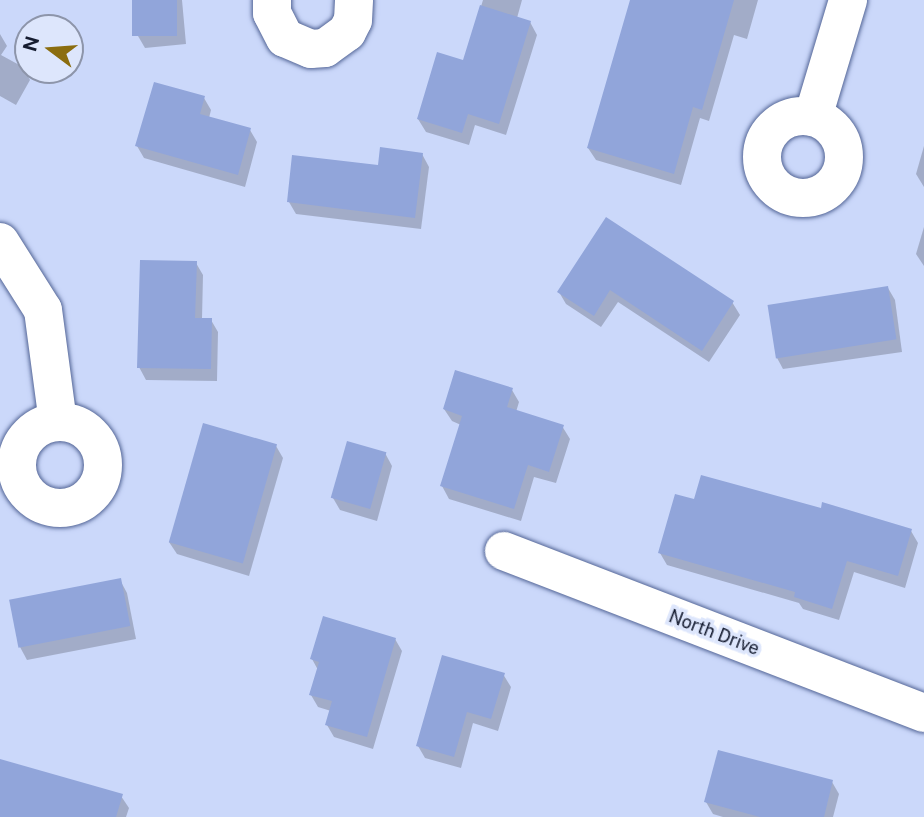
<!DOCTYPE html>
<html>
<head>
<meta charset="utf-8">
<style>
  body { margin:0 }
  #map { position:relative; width:924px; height:817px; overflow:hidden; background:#cbd8fa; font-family:"Public Sans",sans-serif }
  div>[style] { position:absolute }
  .shadow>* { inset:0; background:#0003 }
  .building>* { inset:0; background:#91a5da; transform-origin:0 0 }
  .roads { filter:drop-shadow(0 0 2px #546697) drop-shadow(0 0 2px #546697) }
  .minor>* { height:38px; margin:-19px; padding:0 19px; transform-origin:19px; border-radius:19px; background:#fff }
  .minor>.ring { margin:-19px; padding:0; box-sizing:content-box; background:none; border:38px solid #fff; border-radius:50% }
  span { translate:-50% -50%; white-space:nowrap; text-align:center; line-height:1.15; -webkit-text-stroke:7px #dde6fc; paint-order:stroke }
  .street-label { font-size:18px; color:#151c30 }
  .north { position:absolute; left:14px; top:14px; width:70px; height:70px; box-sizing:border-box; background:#dde6fc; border:2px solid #8d95aa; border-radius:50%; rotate:286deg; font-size:19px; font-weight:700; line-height:28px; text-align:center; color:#151c30 }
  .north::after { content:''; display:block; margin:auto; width:24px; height:32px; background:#8b6d0f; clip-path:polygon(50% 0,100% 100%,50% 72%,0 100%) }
</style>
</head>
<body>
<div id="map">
  <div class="shadow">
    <div style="clip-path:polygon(134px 0,182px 0,186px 44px,145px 48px,138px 36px)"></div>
    <div style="clip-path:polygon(483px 0,522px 0,517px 18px,530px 22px,537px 35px,506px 135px,475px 125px,469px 145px,426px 132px,418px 119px,464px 62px)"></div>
    <div style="clip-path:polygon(644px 0,758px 0,747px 39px,734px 35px,709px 121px,700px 118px,681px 185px,596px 160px,588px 148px)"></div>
    <div style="clip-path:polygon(0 34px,7px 46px,1px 55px,23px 67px,30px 80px,16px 105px,0 96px)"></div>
    <div style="clip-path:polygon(204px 98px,211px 110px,209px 118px,250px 130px,257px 142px,245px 187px,144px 158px,137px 146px)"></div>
    <div style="clip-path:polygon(924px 146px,924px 187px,916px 174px)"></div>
    <div style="clip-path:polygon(422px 154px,429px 167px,421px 229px,296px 214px,289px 202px)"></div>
    <div style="clip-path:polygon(607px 219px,732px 302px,740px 315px,709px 362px,618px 302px,601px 327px,566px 304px,559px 292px)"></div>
    <div style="clip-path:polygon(924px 227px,924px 266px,916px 254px)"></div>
    <div style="clip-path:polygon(196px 263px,203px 275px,202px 319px,211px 320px,218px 332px,217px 381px,146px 380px,139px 367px)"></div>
    <div style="clip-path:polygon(888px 288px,895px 300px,902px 352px,783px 369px,776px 356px)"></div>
    <div style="clip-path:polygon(512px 390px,519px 402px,516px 412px,562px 426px,570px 439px,556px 483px,534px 477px,521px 521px,449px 499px,442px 486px,461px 425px,452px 421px,444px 409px)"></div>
    <div style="clip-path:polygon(276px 446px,283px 458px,249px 576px,177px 554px,169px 542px)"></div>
    <div style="clip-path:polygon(385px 453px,392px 466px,377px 521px,340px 510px,333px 498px)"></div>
    <div style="clip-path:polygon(696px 501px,822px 510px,911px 531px,918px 543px,905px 588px,854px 572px,839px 620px,803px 609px,799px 603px,667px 565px,660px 553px)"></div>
    <div style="clip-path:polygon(120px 580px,127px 593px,136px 639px,27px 660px,20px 647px)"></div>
    <div style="clip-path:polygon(395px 639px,402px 651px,373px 749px,334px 737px,327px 725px,331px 711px,318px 707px,311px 695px,318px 670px,312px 659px)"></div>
    <div style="clip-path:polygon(503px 674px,511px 687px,498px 731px,473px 723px,461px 768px,425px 758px,418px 746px)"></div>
    <div style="clip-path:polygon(0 761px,121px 796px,129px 808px,126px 817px,0 817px)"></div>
    <div style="clip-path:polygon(832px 782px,839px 794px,833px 817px,723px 817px,713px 814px,706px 802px)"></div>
  </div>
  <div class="building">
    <div style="left:132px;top:0;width:45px;height:36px"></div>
    <div style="clip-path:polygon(630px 0,734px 0,702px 110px,693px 107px,674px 174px,587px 148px)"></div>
    <div style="clip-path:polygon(480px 5px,531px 21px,499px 124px,468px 114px,462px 133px,417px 119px,437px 52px,463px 60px)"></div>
    <div style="clip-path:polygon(154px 82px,205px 96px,200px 114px,251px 128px,238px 175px,135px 146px)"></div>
    <div style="clip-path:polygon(380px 147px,423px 153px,415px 218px,287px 202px,292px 155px,378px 165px)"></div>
    <div style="clip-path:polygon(606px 217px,734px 301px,702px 351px,610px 290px,594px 316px,557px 292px)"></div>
    <div style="clip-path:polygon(140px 260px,197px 261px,195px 318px,212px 318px,211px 369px,137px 368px)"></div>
    <div style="left:888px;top:286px;width:54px;height:122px;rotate:81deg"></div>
    <div style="clip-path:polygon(455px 370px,513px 388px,507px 407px,564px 425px,549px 472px,528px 465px,514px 509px,440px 486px,462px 416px,443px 409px)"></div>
    <div style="left:203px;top:423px;width:77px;height:124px;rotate:16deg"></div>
    <div style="left:347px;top:441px;width:41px;height:59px;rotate:16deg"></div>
    <div style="clip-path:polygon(701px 475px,821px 508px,822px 502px,912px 529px,898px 576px,847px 561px,832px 609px,794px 597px,795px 592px,658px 553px,675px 494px,694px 499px)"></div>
    <div style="left:121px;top:578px;width:49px;height:114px;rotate:79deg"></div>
    <div style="clip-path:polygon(323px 616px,396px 638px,367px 737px,325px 725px,332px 701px,309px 695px,319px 662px,310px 659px)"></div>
    <div style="clip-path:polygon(442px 655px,505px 673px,491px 719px,467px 712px,454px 757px,416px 746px)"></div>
    <div style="clip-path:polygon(718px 750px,833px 780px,824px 817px,760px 817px,704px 802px)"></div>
    <div style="clip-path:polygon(0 759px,123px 794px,116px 817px,0 817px)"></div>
  </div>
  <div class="roads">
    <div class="minor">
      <div style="left:272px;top:0;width:13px;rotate:90deg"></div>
      <div style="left:272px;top:13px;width:28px;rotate:63deg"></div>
      <div style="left:285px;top:38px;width:28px;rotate:23deg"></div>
      <div style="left:311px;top:49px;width:14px;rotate:-4deg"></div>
      <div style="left:325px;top:48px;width:27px;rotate:-36deg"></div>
      <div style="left:347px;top:32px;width:13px;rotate:-63deg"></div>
      <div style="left:353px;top:20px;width:20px;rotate:-87deg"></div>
      <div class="ring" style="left:762px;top:116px;width:44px;height:44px"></div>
      <div style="left:813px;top:117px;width:122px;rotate:-73.3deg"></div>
      <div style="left:0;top:242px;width:80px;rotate:57.7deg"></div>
      <div style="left:43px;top:310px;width:113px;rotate:82.4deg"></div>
      <div class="ring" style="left:17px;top:422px;width:48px;height:48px"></div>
      <div style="left:504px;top:551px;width:450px;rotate:21.1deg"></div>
    </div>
  </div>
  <div class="street-label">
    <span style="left:714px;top:633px;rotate:21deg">North Drive</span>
  </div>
  <div class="north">N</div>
</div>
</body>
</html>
